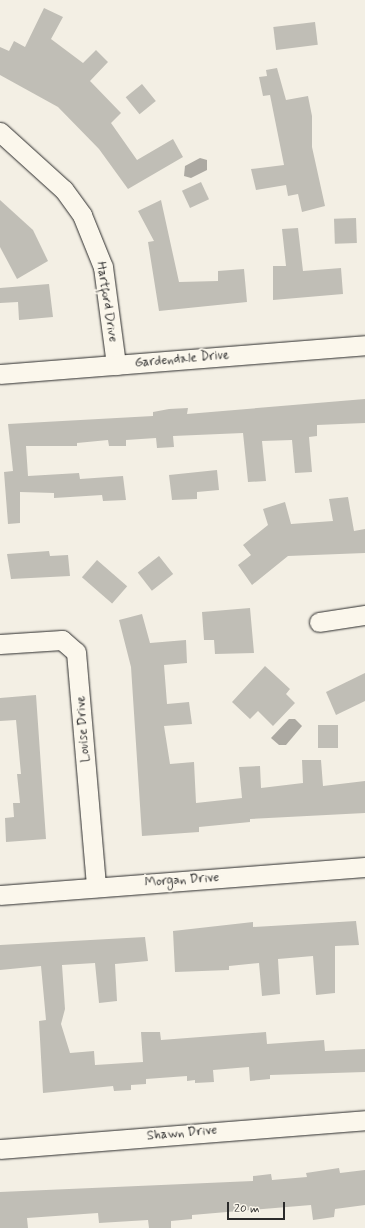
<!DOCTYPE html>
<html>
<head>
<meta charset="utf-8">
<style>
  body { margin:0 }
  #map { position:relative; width:365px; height:1228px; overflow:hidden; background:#f3efe4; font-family:Mynerve,sans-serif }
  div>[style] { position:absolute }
  .water>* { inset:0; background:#aca9a2 }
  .building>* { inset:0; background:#c0beb6; transform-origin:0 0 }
  .roads { filter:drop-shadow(0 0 1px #2b2b2b) drop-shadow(0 0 1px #2b2b2b) }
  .minor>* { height:19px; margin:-9.5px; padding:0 9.5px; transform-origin:9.5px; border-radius:9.5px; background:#fbf7ec }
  span { translate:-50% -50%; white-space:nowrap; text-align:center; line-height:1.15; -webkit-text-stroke:4px #fbf7ec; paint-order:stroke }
  .street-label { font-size:13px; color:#2b2b2b }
  .scale { position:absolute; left:227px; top:1202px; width:58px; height:18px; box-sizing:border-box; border:2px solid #2b2b2b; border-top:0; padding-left:5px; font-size:12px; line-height:14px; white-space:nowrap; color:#2b2b2b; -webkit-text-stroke:3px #fbf7ec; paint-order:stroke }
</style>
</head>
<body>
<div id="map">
  <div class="water">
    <div style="clip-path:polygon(200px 158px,207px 160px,207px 170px,191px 178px,184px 176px,185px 166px)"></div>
    <div style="clip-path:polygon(289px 719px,295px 719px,302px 726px,286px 745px,279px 745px,271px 738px)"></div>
  </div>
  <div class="building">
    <div style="clip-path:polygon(44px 8px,63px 17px,51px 39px,83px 63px,96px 50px,108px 62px,90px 81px,121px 113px,111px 123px,137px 160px,173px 139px,183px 157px,128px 189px,99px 149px,58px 107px,0 75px,0 47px,9px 51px,14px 41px,25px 47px)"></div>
    <div style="left:315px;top:22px;width:23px;height:42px;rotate:83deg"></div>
    <div style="clip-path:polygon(277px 68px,286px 100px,308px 96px,312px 116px,312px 147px,325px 206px,302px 212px,298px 194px,288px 196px,286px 185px,256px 190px,251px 169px,284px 165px,270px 95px,263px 96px,259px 77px,267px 76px,266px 70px)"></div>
    <div style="left:142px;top:84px;width:22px;height:21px;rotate:51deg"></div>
    <div style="left:201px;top:182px;width:19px;height:21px;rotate:65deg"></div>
    <div style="clip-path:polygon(0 200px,33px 230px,48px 261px,17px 279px,0 247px)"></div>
    <div style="clip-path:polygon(161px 200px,179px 282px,218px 281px,218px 271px,244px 269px,247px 302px,159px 311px,148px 242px,154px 241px,138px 211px)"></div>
    <div style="left:356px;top:218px;width:25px;height:22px;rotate:88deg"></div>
    <div style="clip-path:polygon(298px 228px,303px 271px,341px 268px,343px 294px,273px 300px,273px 266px,286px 266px,282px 229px)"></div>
    <div style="clip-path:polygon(49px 284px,53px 317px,19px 320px,18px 302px,0 303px,0 288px)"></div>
    <div style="clip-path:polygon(365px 399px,365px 423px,317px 425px,317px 436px,309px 437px,312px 472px,295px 473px,292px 440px,262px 441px,266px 481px,248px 482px,243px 433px,173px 436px,174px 447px,157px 448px,156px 438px,126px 440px,126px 446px,109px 446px,108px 440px,77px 443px,77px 446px,26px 446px,28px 476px,79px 473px,80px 479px,123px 476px,126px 500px,103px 501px,102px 495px,54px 498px,54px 493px,20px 492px,20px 523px,8px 524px,4px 472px,13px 471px,8px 424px,153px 416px,153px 412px,169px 409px,188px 408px,187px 414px)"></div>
    <div style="clip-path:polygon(217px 470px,219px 490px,197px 492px,197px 499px,172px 500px,169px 475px)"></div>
    <div style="clip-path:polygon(348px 497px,354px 531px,365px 529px,365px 553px,288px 556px,252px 585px,238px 565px,251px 555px,243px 545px,268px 525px,263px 509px,285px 502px,291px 524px,333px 521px,329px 499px)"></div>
    <div style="clip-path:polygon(49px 551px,50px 556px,68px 555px,70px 576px,11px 579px,7px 554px)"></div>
    <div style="left:159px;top:556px;width:23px;height:27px;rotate:52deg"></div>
    <div style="left:97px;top:560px;width:40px;height:23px;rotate:41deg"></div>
    <div style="clip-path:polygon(250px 608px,254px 653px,215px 654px,214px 640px,204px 640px,202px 612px)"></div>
    <div style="clip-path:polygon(142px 614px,150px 643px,186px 640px,187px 663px,164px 665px,167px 704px,189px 702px,192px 724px,164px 726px,170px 764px,194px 762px,196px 803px,242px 798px,239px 767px,260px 766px,261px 788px,303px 783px,302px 760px,321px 760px,323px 786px,365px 781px,365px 813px,250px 819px,250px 822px,199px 827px,199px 832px,142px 836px,131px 667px,119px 620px)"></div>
    <div style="clip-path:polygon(265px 666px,290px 689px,286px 694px,295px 703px,273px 726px,258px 711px,250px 719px,232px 702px)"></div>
    <div style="clip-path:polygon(365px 673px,365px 701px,336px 715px,326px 692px)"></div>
    <div style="clip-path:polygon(36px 695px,46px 839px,6px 842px,5px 818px,14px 817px,13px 803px,20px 803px,17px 774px,21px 774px,16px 720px,0 721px,0 698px)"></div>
    <div style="left:318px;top:725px;width:20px;height:23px"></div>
    <div style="clip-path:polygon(356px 921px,359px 945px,335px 946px,335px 993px,316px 995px,313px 956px,278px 959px,280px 994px,262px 996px,259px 963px,229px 966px,229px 970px,175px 972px,173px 931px,253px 922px,253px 927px)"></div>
    <div style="clip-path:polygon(145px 937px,148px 961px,115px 964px,117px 1001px,99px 1003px,95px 963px,62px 965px,65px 1009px,61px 1024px,70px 1053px,94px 1051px,95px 1065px,143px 1062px,141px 1032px,160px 1032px,161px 1040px,266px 1032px,267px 1044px,324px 1040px,325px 1051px,365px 1049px,365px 1072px,270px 1075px,270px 1079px,250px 1081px,249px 1067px,213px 1070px,214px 1082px,195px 1083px,195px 1080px,187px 1081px,187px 1076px,146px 1079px,146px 1084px,131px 1085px,131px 1090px,114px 1091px,113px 1086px,43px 1093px,39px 1021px,46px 1020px,41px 966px,0 970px,0 945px)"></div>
    <div style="clip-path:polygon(339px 1168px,340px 1173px,365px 1170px,365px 1205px,335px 1209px,334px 1217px,313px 1220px,311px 1205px,192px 1215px,192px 1219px,171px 1221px,171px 1228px,149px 1228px,148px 1220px,99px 1223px,98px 1213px,27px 1218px,28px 1228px,0 1228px,0 1192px,253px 1181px,253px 1176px,271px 1174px,272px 1180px,307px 1177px,306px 1173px)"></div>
  </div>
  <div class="roads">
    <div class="minor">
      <div style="left:0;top:132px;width:86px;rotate:42.2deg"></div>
      <div style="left:64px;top:190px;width:31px;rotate:54deg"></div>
      <div style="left:82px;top:215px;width:56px;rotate:68deg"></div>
      <div style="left:103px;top:267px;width:99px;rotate:82.4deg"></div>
      <div style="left:0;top:374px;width:366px;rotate:-4.5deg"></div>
      <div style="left:319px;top:622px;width:47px;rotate:-8.7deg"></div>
      <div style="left:0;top:644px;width:62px;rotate:-3.7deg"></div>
      <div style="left:62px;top:640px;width:18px;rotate:41deg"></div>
      <div style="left:76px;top:652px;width:236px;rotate:85.1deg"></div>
      <div style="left:0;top:895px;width:366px;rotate:-4.4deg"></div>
      <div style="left:0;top:1149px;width:366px;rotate:-4.5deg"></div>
    </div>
  </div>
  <div class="street-label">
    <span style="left:106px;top:302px;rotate:81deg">Hartford Drive</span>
    <span style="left:182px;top:360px;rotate:-5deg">Gardendale Drive</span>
    <span style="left:84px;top:729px;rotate:-94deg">Louise Drive</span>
    <span style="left:182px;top:881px;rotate:-4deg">Morgan Drive</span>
    <span style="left:182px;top:1134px;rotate:-5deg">Shawn Drive</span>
  </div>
  <div class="scale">20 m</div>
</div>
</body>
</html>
